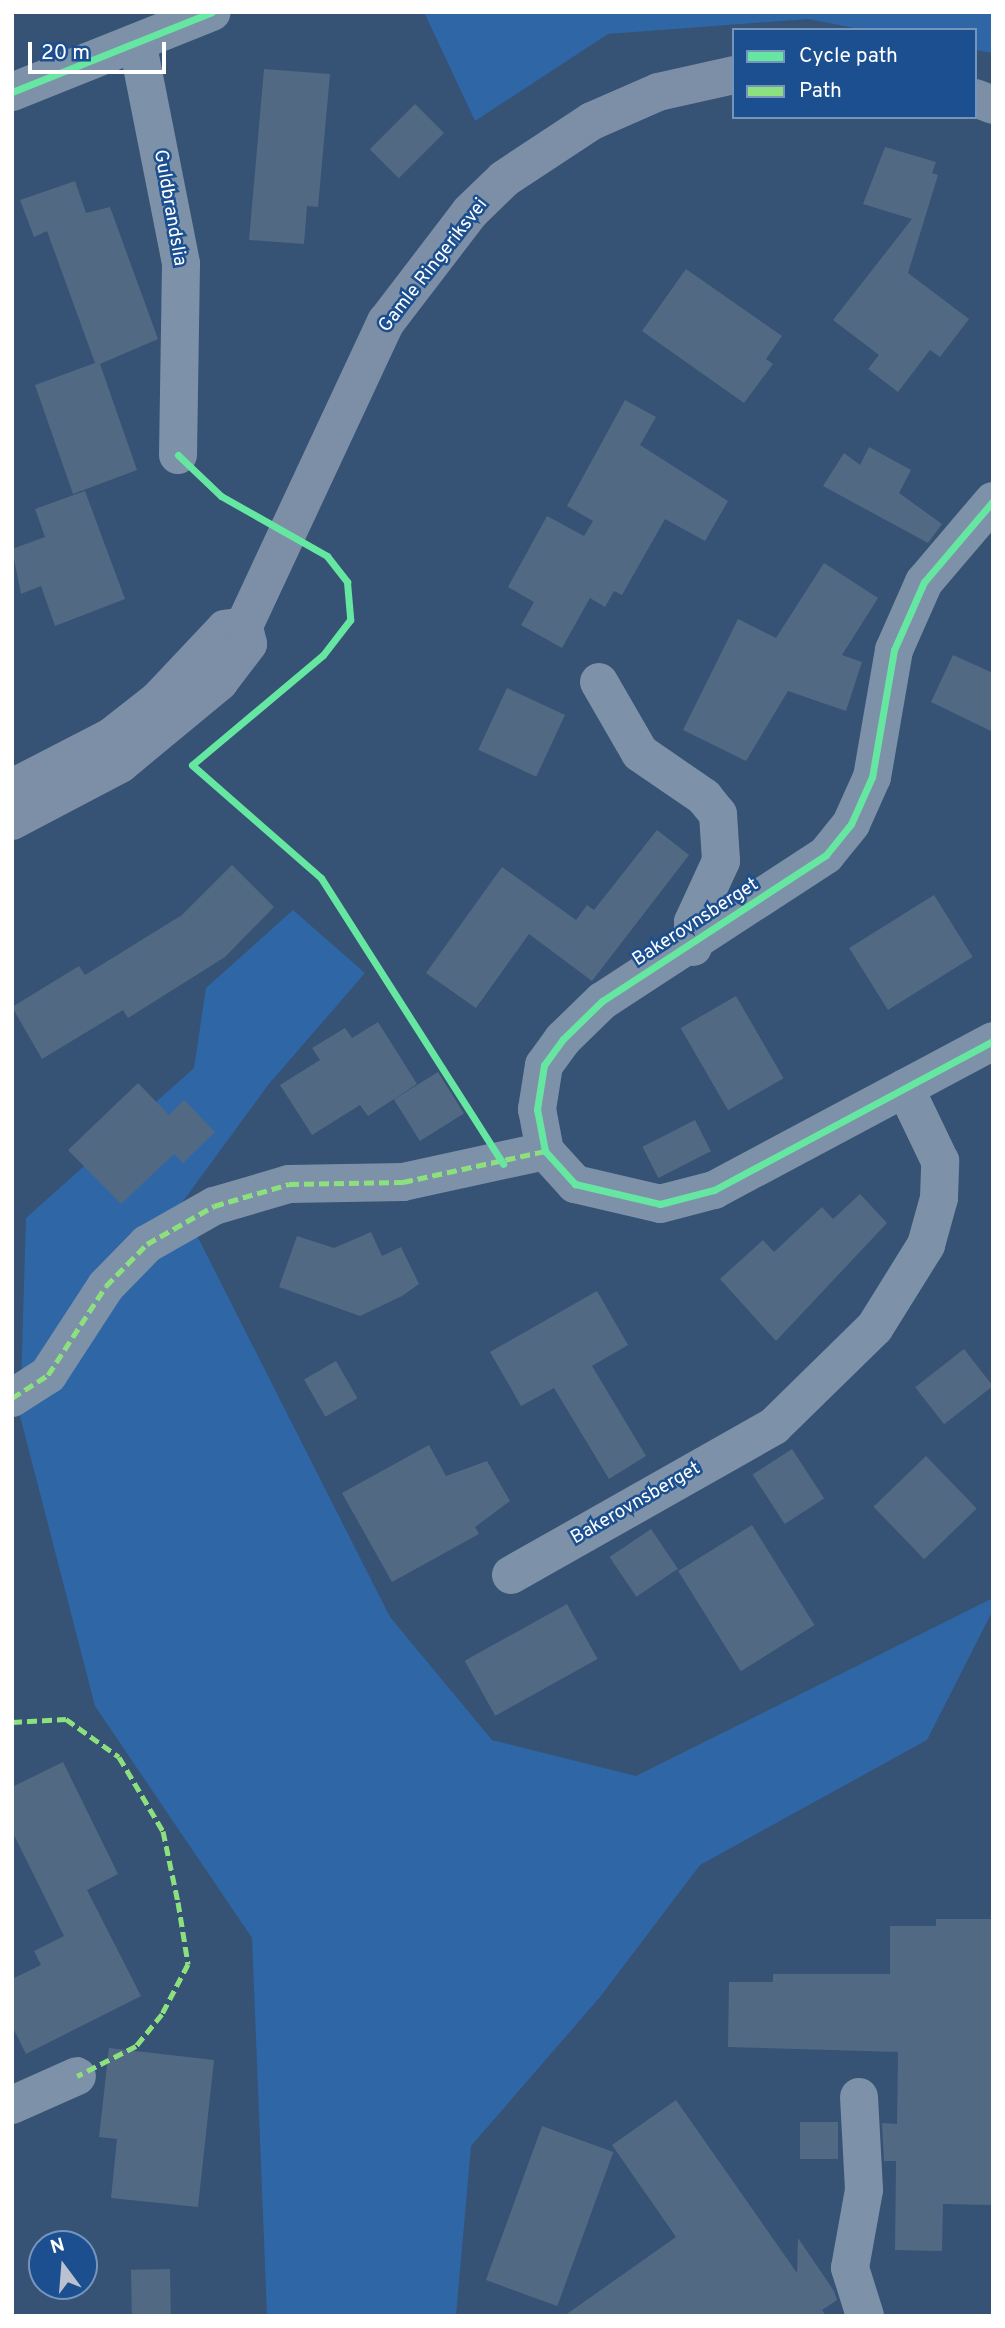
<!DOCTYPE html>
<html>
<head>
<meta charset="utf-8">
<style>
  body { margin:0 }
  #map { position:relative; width:1005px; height:2328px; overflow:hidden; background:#365274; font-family:Overpass,sans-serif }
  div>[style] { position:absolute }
  .green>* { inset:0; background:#2f66a5 }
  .building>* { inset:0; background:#526984; transform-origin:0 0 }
  .minor>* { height:38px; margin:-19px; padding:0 19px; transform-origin:19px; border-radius:19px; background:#7d92a8 }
  .major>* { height:38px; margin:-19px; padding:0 19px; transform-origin:19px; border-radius:19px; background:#7d8ea7 }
  .quiet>* { height:5px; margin-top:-2.5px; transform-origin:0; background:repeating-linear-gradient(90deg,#8de07e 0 10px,transparent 0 15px) }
  .cycleway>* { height:7px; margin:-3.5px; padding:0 3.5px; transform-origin:3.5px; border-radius:3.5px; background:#66e7a1 }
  span { translate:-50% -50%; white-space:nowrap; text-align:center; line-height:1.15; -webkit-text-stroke:5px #1b4f8f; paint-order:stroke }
  .street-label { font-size:19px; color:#fff }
  .frame { position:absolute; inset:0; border:14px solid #fff; pointer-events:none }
  .legend { position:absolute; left:732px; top:28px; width:245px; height:91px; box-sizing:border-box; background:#1b4f8f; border:2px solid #7695bc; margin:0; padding:9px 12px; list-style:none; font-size:21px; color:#fff }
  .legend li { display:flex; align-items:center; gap:14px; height:35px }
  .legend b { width:35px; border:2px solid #7695bc }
  .north { position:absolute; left:28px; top:2230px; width:70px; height:70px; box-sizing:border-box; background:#1b4f8f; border:2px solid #7695bc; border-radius:50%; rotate:344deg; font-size:19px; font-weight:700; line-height:28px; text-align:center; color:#fff }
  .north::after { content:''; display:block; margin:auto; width:24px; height:32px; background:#b9c2ce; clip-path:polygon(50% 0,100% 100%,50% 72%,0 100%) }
  .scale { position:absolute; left:28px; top:42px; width:138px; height:32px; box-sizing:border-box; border:4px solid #fff; border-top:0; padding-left:9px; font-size:21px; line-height:24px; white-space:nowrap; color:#fff; -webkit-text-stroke:5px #1b4f8f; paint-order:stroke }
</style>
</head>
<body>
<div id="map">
  <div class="green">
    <div style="clip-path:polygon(424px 12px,993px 12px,993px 53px,975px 50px,975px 30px,865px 30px,808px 19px,608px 34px,475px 121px)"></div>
    <div style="clip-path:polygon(293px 910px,365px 973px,268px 1085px,181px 1204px,390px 1617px,492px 1740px,636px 1776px,993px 1598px,993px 1610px,927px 1740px,700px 1865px,600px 1997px,471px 2146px,456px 2316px,267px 2316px,252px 1938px,95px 1706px,20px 1416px,26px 1218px,194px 1068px,206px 988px)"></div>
  </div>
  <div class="building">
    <div style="clip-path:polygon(264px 69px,330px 74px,318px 207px,307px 206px,304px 244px,249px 240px)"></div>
    <div style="left:415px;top:104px;width:41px;height:64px;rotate:45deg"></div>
    <div style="clip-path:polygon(885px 147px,936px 162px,932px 173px,938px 175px,908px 273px,969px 319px,940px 357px,930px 350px,898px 392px,868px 369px,879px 355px,833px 320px,912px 219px,863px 204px)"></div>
    <div style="clip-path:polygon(75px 181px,86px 213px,110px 207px,158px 339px,100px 364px,137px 470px,73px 494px,35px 385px,95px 363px,47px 231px,34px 237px,20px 200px)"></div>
    <div style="clip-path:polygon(686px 269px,782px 336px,766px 359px,773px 364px,744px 403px,642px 331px)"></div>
    <div style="clip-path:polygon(625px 400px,656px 417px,640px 445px,728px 501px,705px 541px,665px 519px,622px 595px,614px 591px,605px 607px,590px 598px,562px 648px,521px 625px,534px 602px,508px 587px,547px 516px,584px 536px,593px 521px,567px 506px)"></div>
    <div style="clip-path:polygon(869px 447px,911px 470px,899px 493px,942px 524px,928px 543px,823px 486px,844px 453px,860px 465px)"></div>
    <div style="clip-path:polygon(85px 491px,125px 599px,55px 626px,41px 586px,21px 594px,12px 549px,45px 537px,35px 509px)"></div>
    <div style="clip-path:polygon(824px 563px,878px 598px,842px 655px,862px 662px,846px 711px,788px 691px,746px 761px,683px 730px,738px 619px,776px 638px)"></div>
    <div style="clip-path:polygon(953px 655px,993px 673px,993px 732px,931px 702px)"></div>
    <div style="left:507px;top:688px;width:64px;height:68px;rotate:25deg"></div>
    <div style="clip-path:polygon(657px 830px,689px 855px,592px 981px,529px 934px,476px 1008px,426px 973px,502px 867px,576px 920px,587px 905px,594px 910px)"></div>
    <div style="clip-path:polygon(232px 865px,274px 907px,225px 957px,128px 1018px,123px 1010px,42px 1059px,12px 1007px,79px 966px,85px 975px,182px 915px)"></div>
    <div style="left:934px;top:895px;width:73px;height:100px;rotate:58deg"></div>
    <div style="left:736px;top:996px;width:95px;height:64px;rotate:60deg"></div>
    <div style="clip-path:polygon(378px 1022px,417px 1084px,368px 1116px,360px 1105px,312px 1135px,280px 1085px,320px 1060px,312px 1048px,345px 1028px,352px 1038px)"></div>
    <div style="left:438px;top:1072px;width:49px;height:52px;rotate:58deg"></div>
    <div style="clip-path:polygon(138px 1083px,169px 1115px,184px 1100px,215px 1132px,183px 1163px,174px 1154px,121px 1204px,68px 1150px)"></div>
    <div style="left:695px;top:1120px;width:35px;height:59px;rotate:63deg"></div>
    <div style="clip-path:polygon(860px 1194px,887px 1223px,776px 1341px,720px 1279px,763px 1240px,774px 1252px,822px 1207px,833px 1219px)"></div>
    <div style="clip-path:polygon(371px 1232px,382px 1256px,401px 1247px,419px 1284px,402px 1296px,360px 1316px,279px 1287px,297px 1236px,334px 1248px)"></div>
    <div style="clip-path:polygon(597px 1291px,628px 1345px,592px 1366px,646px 1456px,609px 1479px,554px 1388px,521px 1406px,490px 1352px)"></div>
    <div style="left:964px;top:1349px;width:47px;height:62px;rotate:52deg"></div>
    <div style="left:336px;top:1361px;width:43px;height:37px;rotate:60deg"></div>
    <div style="clip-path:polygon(429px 1445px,446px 1476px,487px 1461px,510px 1501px,475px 1527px,479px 1534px,392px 1582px,342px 1493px)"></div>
    <div style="left:792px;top:1449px;width:59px;height:47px;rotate:57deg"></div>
    <div style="left:926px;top:1456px;width:73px;height:73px;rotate:46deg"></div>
    <div style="left:752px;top:1525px;width:118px;height:87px;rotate:58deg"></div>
    <div style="left:651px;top:1529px;width:48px;height:50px;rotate:56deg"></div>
    <div style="left:567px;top:1604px;width:63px;height:117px;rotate:61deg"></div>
    <div style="clip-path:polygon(63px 1762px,118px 1874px,87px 1890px,141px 1996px,26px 2054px,12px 2026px,12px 1979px,41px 1965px,34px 1951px,64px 1936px,12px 1831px,12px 1787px)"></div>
    <div style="clip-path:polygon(936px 1919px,993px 1919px,993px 2205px,943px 2204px,942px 2251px,895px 2250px,896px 2161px,884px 2161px,882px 2123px,897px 2124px,898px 2052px,728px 2047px,729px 1982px,773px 1982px,773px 1974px,890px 1974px,890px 1926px,936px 1926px)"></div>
    <div style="clip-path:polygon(109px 2048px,214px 2060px,198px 2207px,111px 2198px,117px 2139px,99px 2137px)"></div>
    <div style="clip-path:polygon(676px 2100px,797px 2273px,798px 2238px,834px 2291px,837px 2300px,822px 2310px,826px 2316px,564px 2316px,676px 2237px,612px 2145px)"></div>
    <div style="left:800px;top:2122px;width:38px;height:37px"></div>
    <div style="left:542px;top:2126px;width:76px;height:164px;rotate:20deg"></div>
    <div style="left:170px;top:2269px;width:47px;height:39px;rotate:89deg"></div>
  </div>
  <div class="minor">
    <div style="left:138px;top:46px;width:222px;rotate:78.8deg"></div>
    <div style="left:181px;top:264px;width:191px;rotate:90.9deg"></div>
    <div style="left:12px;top:92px;width:215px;rotate:-21.8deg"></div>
    <div style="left:993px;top:501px;width:106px;rotate:130.4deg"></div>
    <div style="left:924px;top:582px;width:74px;rotate:113.8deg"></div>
    <div style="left:894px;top:650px;width:129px;rotate:99.8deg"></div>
    <div style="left:872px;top:777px;width:51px;rotate:114.1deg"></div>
    <div style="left:851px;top:824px;width:40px;rotate:129deg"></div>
    <div style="left:826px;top:855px;width:267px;rotate:146.9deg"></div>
    <div style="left:602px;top:1001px;width:54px;rotate:135.7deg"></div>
    <div style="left:563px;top:1039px;width:32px;rotate:126deg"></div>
    <div style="left:544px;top:1065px;width:45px;rotate:99deg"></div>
    <div style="left:537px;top:1109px;width:43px;rotate:79.2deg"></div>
    <div style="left:545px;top:1151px;width:45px;rotate:47.7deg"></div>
    <div style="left:575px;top:1184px;width:87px;rotate:13.2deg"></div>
    <div style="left:660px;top:1204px;width:56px;rotate:-14.5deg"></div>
    <div style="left:714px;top:1190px;width:316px;rotate:-28.1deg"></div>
    <div style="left:599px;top:682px;width:82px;rotate:60deg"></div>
    <div style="left:640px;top:753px;width:78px;rotate:34.5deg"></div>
    <div style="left:704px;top:797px;width:22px;rotate:51deg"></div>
    <div style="left:718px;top:814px;width:47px;rotate:86.3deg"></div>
    <div style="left:721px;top:861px;width:67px;rotate:114.7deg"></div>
    <div style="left:693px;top:922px;width:25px;rotate:90deg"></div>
    <div style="left:12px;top:1398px;width:43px;rotate:-32.6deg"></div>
    <div style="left:48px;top:1375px;width:106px;rotate:-56.9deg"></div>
    <div style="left:106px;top:1286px;width:59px;rotate:-45.7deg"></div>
    <div style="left:147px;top:1244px;width:77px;rotate:-29.6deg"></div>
    <div style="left:214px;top:1206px;width:78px;rotate:-16.3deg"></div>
    <div style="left:289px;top:1184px;width:114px;rotate:-1deg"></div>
    <div style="left:403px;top:1182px;width:145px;rotate:-12.3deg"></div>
    <div style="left:511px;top:1575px;width:302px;rotate:-29.5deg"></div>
    <div style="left:774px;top:1426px;width:141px;rotate:-44.4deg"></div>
    <div style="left:875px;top:1327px;width:97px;rotate:-58.1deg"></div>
    <div style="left:926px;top:1245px;width:49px;rotate:-74.5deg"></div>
    <div style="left:939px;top:1198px;width:37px;rotate:-88deg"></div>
    <div style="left:940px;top:1161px;width:81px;rotate:-115.6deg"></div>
    <div style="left:859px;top:2097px;width:93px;rotate:86.9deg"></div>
    <div style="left:864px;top:2190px;width:79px;rotate:100.2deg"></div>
    <div style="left:850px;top:2268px;width:50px;rotate:72.6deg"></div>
    <div style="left:12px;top:2105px;width:71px;rotate:-24deg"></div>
  </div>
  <div class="major">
    <div style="left:975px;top:98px;width:19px;rotate:21deg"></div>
    <div style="left:12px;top:788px;width:111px;rotate:-27.3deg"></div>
    <div style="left:111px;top:737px;width:60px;rotate:-38.2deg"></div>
    <div style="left:158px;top:700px;width:98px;rotate:-46.7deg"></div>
    <div style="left:225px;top:629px;width:19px;rotate:-9deg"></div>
    <div style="left:12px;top:821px;width:122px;rotate:-27.8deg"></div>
    <div style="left:120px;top:764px;width:129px;rotate:-39.6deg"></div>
    <div style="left:219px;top:682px;width:48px;rotate:-52.7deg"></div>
    <div style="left:248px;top:644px;width:18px;rotate:-103deg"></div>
    <div style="left:244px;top:626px;width:336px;rotate:-65deg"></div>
    <div style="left:386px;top:322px;width:138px;rotate:-52.6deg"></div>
    <div style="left:470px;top:212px;width:47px;rotate:-44.1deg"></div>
    <div style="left:504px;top:179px;width:105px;rotate:-33.4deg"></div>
    <div style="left:592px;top:121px;width:72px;rotate:-23.7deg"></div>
    <div style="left:658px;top:92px;width:78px;rotate:-12.6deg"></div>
  </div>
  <div class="quiet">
    <div style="left:12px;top:1398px;width:43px;rotate:-32.6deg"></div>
    <div style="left:48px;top:1375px;width:106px;rotate:-56.9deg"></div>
    <div style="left:106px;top:1286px;width:59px;rotate:-45.7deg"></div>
    <div style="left:147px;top:1244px;width:77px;rotate:-29.6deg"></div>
    <div style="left:214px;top:1206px;width:78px;rotate:-16.3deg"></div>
    <div style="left:289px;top:1184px;width:114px;rotate:-1deg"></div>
    <div style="left:403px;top:1182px;width:145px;rotate:-12.3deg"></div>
    <div style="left:12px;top:1722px;width:54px;rotate:-3.2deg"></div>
    <div style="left:66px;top:1719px;width:65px;rotate:35.6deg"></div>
    <div style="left:119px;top:1757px;width:86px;rotate:59.3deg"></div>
    <div style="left:163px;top:1831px;width:73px;rotate:78.1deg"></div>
    <div style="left:178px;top:1902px;width:63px;rotate:80.8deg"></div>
    <div style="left:188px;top:1964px;width:56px;rotate:117.5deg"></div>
    <div style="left:162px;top:2014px;width:41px;rotate:129.1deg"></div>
    <div style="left:136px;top:2046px;width:66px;rotate:153deg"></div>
  </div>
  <div class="cycleway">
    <div style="left:12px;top:92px;width:215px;rotate:-21.8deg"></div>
    <div style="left:178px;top:455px;width:59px;rotate:43.6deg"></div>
    <div style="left:221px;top:496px;width:122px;rotate:29.5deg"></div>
    <div style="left:327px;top:556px;width:33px;rotate:52deg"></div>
    <div style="left:347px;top:582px;width:38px;rotate:85deg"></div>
    <div style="left:350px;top:620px;width:44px;rotate:127.6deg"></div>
    <div style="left:323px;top:655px;width:171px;rotate:140deg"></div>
    <div style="left:192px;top:765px;width:171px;rotate:41.2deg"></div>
    <div style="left:321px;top:878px;width:339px;rotate:57.5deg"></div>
    <div style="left:993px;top:501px;width:106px;rotate:130.4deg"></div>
    <div style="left:924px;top:582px;width:74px;rotate:113.8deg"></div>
    <div style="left:894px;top:650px;width:129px;rotate:99.8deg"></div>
    <div style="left:872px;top:777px;width:51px;rotate:114.1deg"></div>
    <div style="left:851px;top:824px;width:40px;rotate:129deg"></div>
    <div style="left:826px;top:855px;width:267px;rotate:146.9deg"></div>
    <div style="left:602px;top:1001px;width:54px;rotate:135.7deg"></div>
    <div style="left:563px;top:1039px;width:32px;rotate:126deg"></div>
    <div style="left:544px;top:1065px;width:45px;rotate:99deg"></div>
    <div style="left:537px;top:1109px;width:43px;rotate:79.2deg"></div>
    <div style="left:545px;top:1151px;width:45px;rotate:47.7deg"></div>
    <div style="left:575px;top:1184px;width:87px;rotate:13.2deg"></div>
    <div style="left:660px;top:1204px;width:56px;rotate:-14.5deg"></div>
    <div style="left:714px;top:1190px;width:316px;rotate:-28.1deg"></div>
  </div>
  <div class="street-label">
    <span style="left:169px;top:208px;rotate:80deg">Guldbrandslia</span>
    <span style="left:434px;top:266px;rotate:-52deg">Gamle Ringeriksvei</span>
    <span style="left:696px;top:923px;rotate:-33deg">Bakerovnsberget</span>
    <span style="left:636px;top:1504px;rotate:-30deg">Bakerovnsberget</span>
  </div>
  <div class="frame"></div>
  <ul class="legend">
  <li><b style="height:9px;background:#66e7a1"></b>Cycle path</li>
  <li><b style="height:9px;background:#8de07e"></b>Path</li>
  </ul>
  <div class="north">N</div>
  <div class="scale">20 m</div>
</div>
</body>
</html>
